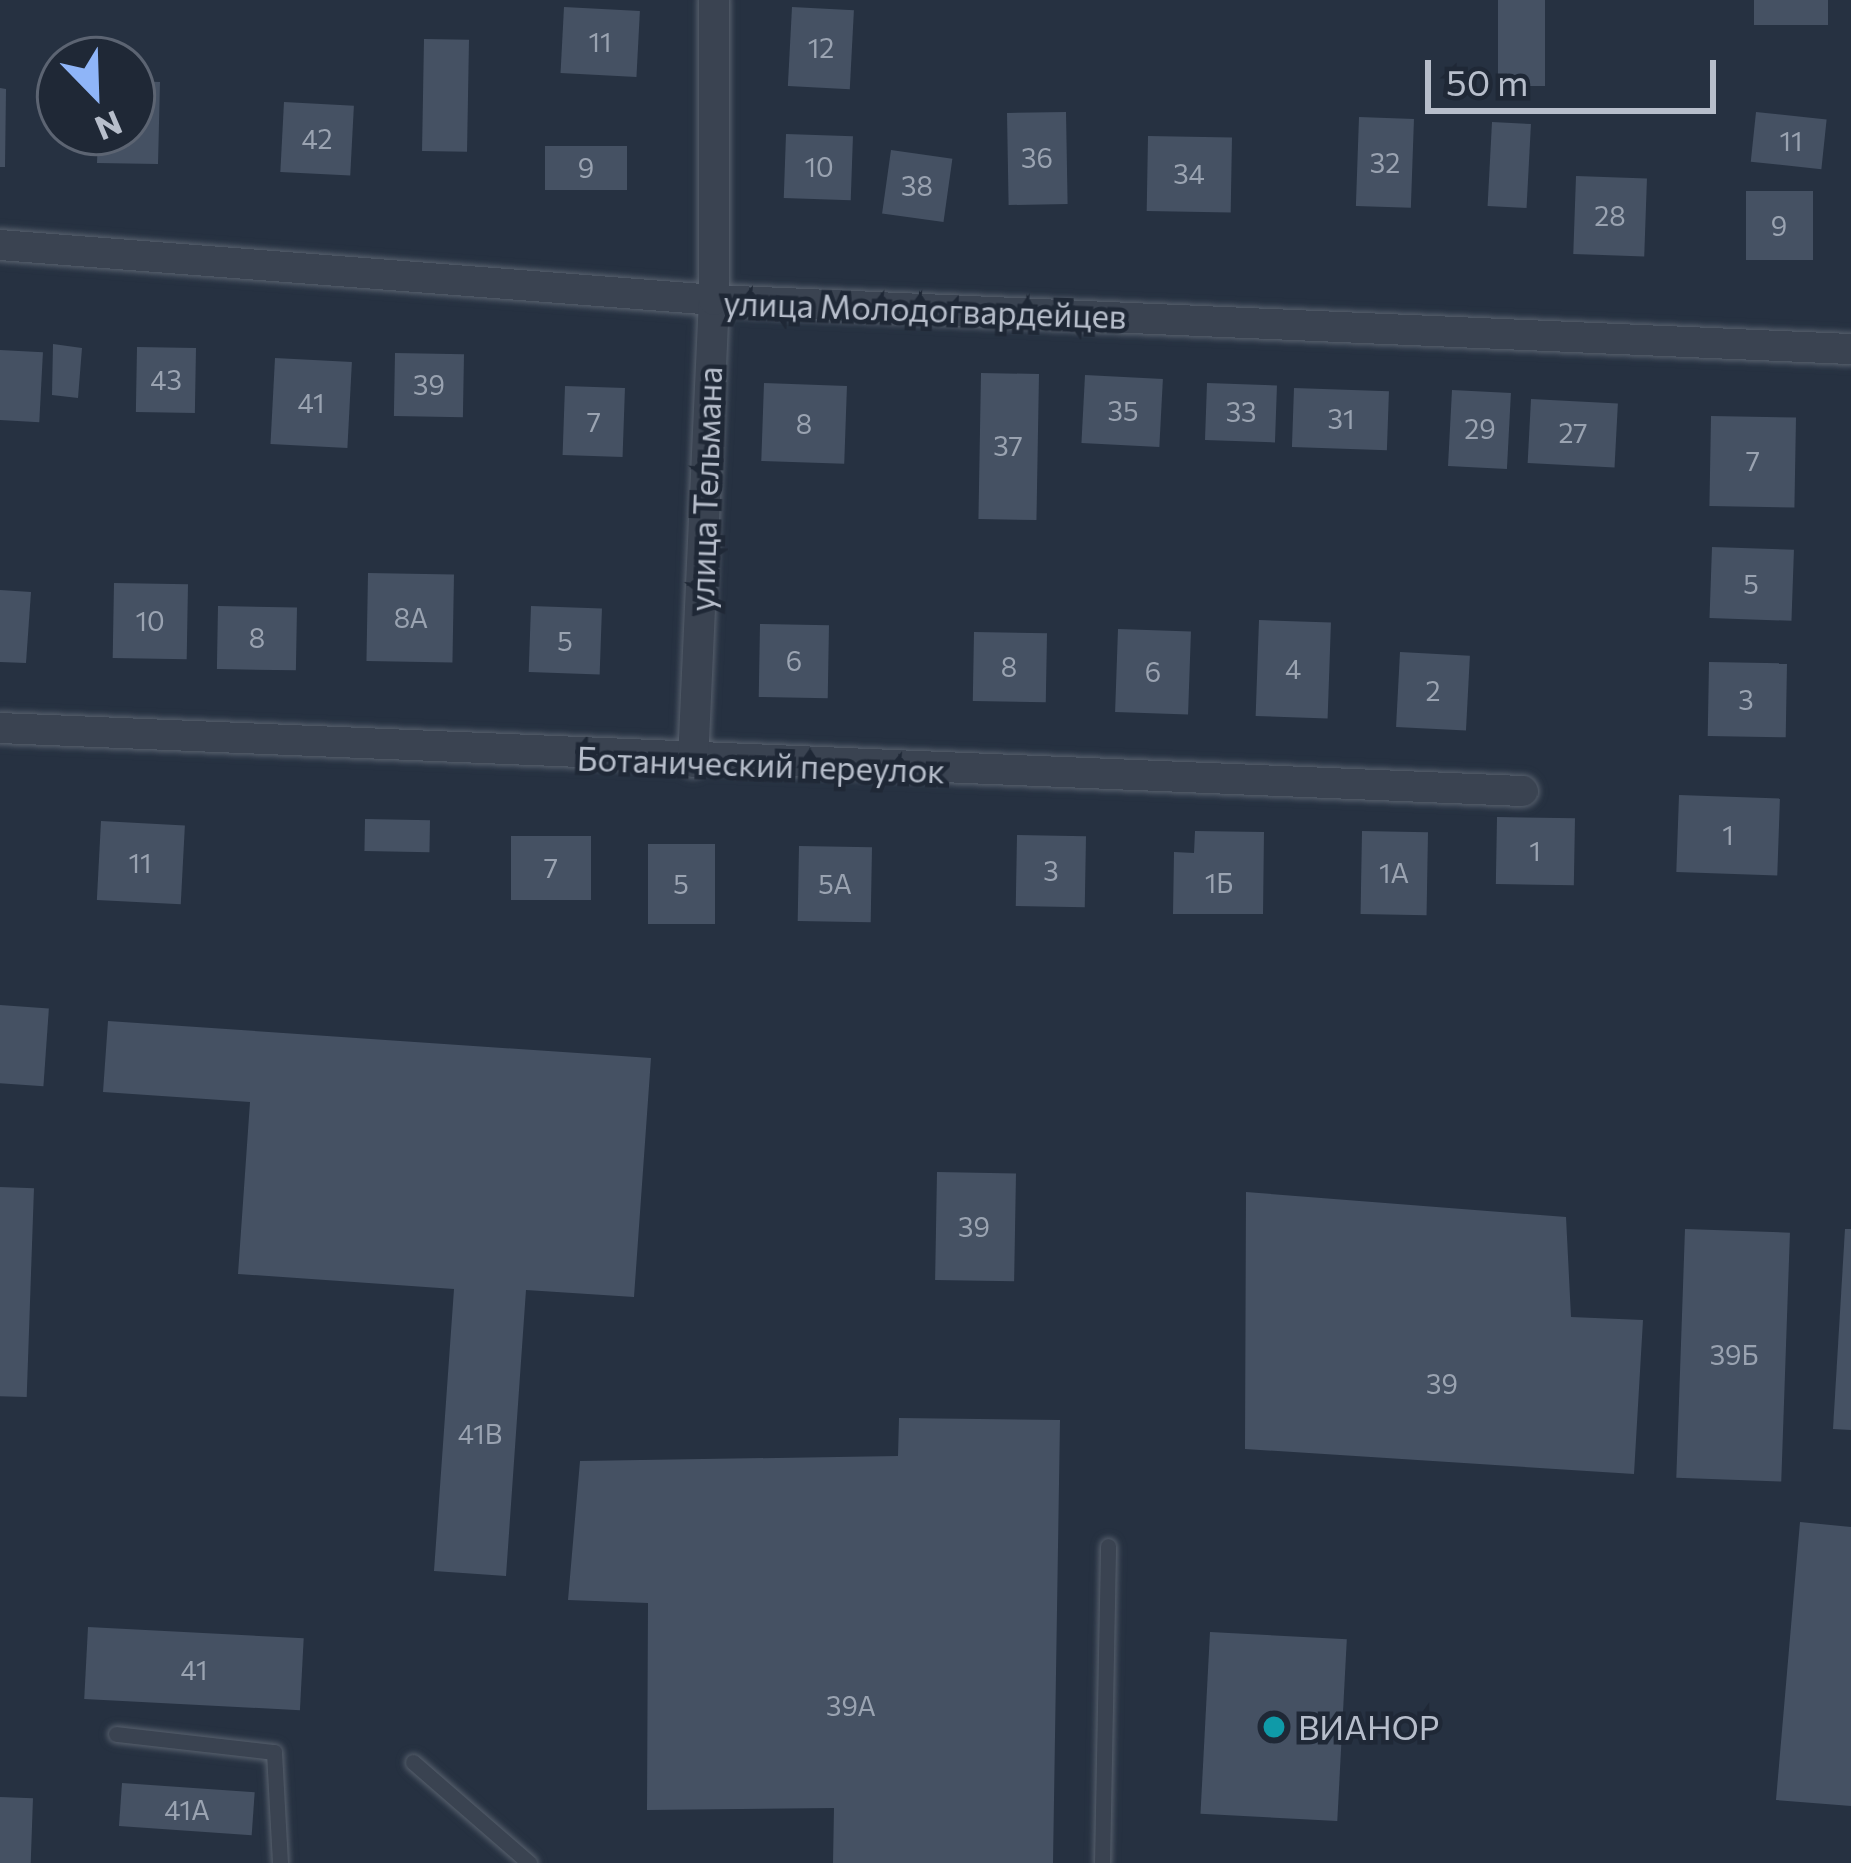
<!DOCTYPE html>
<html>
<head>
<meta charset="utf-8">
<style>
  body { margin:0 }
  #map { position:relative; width:1851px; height:1863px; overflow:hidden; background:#263141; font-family:Commissioner,sans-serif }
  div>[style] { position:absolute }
  .building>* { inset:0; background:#455163; transform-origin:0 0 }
  .roads { filter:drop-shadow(0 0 3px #58616e) drop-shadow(0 0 3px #58616e) }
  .service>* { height:15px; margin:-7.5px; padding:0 7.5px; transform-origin:7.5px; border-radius:7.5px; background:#3a4351 }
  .minor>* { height:30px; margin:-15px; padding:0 15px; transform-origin:15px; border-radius:15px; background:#3a4351 }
  .dots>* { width:33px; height:33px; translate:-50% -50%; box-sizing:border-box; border:6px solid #1f2836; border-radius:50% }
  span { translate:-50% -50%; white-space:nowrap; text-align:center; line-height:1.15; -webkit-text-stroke:9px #1f2836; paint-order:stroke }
  .number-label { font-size:27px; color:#9aa3b1 }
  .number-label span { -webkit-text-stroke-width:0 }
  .street-label { font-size:33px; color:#b7becb }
  .poi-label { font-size:33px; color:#b7becb }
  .left { translate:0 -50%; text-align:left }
  .north { position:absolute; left:36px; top:36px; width:120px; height:120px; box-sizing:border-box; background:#1f2836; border:3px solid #5c6472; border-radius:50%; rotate:157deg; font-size:33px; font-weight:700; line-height:48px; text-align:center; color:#b7becb }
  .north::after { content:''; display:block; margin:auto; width:42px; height:54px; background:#8fb5f8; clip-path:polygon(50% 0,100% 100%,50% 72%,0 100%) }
  .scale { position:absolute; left:1425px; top:60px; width:291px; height:54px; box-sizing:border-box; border:6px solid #b7becb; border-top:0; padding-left:15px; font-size:36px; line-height:42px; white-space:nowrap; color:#b7becb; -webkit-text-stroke:9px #1f2836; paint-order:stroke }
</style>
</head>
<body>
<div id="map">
  <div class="building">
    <div style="left:1498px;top:0;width:47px;height:86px"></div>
    <div style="left:1754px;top:0;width:74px;height:25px"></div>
    <div style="left:564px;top:7px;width:76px;height:66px;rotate:3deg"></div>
    <div style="left:792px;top:7px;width:62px;height:79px;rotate:3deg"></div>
    <div style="left:424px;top:39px;width:45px;height:112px;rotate:1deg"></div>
    <div style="clip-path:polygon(132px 81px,160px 82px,158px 164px,97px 163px,98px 132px,132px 132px)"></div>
    <div style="clip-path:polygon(0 88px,6px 89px,5px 167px,0 167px)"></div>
    <div style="left:284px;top:102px;width:70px;height:70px;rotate:3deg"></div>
    <div style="left:1066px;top:112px;width:92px;height:59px;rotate:89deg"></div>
    <div style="left:1756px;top:112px;width:71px;height:50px;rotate:6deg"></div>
    <div style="left:1359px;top:117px;width:55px;height:89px;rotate:2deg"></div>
    <div style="left:1492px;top:122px;width:39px;height:84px;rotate:3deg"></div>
    <div style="left:786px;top:134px;width:67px;height:64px;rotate:2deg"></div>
    <div style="left:1148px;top:136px;width:84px;height:75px;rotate:1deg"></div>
    <div style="left:545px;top:146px;width:82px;height:44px"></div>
    <div style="left:891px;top:150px;width:62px;height:64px;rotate:8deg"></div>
    <div style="left:1576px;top:176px;width:71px;height:78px;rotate:2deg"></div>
    <div style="left:1813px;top:191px;width:69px;height:67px;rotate:90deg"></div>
    <div style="clip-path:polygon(53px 344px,82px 348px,78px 398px,52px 395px)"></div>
    <div style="left:137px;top:347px;width:59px;height:65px;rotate:1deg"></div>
    <div style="left:0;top:350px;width:43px;height:70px;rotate:3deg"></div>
    <div style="left:395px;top:353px;width:69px;height:63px;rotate:1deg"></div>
    <div style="left:275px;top:358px;width:77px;height:86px;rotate:3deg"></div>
    <div style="left:981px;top:373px;width:58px;height:146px;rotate:1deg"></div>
    <div style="left:1085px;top:375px;width:78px;height:68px;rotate:3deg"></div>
    <div style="left:764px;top:383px;width:83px;height:78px;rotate:2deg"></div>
    <div style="left:1207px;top:383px;width:70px;height:57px;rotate:2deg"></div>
    <div style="left:565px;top:386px;width:60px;height:69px;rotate:2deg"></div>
    <div style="left:1294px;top:388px;width:95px;height:59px;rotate:2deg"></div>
    <div style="left:1452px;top:390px;width:59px;height:76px;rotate:3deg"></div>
    <div style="left:1531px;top:399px;width:87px;height:64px;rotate:3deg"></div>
    <div style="left:1711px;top:416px;width:85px;height:90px;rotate:1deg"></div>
    <div style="left:1712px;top:547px;width:82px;height:71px;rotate:2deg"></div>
    <div style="left:368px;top:573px;width:86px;height:88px;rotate:1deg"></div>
    <div style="left:114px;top:583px;width:74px;height:75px;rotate:1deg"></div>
    <div style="clip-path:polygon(0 590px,31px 592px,26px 663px,0 662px)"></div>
    <div style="left:218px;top:606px;width:79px;height:63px;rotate:1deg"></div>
    <div style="left:531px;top:606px;width:71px;height:66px;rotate:2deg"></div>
    <div style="left:1259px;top:620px;width:72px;height:96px;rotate:2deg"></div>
    <div style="left:760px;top:624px;width:69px;height:73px;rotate:1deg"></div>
    <div style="left:1118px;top:629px;width:73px;height:83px;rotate:2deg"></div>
    <div style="left:974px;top:632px;width:73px;height:69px;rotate:1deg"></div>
    <div style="left:1400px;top:652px;width:70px;height:75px;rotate:3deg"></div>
    <div style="left:1709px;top:662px;width:78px;height:74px;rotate:1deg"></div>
    <div style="left:1679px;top:795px;width:101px;height:77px;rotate:2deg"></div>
    <div style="left:1497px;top:817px;width:78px;height:67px;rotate:1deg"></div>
    <div style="left:365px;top:819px;width:65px;height:32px;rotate:1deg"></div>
    <div style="left:101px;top:821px;width:84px;height:79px;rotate:3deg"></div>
    <div style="clip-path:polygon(1195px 831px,1264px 832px,1263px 914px,1173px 914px,1174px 852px,1194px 853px)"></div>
    <div style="left:1362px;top:831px;width:66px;height:83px;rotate:1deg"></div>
    <div style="left:1017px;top:835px;width:69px;height:71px;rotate:1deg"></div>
    <div style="left:511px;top:836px;width:80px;height:64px"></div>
    <div style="left:648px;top:844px;width:67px;height:80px"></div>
    <div style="left:799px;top:846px;width:73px;height:75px;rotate:1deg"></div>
    <div style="left:0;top:1005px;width:49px;height:78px;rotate:4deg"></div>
    <div style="clip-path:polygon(108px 1021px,651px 1058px,634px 1297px,526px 1290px,506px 1576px,434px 1571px,454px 1289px,238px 1274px,250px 1102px,103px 1092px)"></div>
    <div style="left:937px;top:1172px;width:79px;height:108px;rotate:1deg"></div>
    <div style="left:0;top:1187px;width:34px;height:209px;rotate:2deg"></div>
    <div style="clip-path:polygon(1246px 1192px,1566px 1217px,1571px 1317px,1643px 1320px,1634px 1474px,1245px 1449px)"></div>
    <div style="left:1685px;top:1229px;width:105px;height:249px;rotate:2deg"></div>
    <div style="clip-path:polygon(1845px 1229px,1851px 1229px,1851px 1430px,1833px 1429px)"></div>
    <div style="clip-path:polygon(899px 1418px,1060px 1420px,1053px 1863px,833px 1863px,834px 1808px,647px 1810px,648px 1603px,568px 1600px,580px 1461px,898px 1456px)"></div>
    <div style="clip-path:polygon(1800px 1522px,1851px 1527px,1851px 1806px,1776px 1800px)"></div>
    <div style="left:88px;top:1627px;width:216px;height:72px;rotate:3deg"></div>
    <div style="left:1210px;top:1632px;width:137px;height:182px;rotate:3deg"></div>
    <div style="left:122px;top:1783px;width:133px;height:43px;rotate:4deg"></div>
    <div style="left:0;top:1797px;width:33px;height:66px;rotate:2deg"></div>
  </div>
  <div class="roads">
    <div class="service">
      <div style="left:116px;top:1734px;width:159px;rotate:6.5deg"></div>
      <div style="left:274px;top:1752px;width:111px;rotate:86.9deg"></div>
      <div style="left:413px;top:1762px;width:154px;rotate:41deg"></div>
      <div style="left:1102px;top:1863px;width:317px;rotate:-88.9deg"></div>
    </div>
    <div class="minor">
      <div style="left:0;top:245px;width:716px;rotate:4.4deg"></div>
      <div style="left:714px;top:300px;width:1138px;rotate:2.47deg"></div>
      <div style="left:0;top:728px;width:1524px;rotate:2.37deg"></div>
      <div style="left:693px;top:762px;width:462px;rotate:-87.4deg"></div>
      <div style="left:714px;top:300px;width:300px;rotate:-90deg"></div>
    </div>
  </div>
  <div class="dots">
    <div style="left:1274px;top:1727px;background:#0f9aa8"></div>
  </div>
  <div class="number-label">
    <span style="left:600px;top:42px">11</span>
    <span style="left:821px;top:48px">12</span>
    <span style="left:317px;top:139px">42</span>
    <span style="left:1791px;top:141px">11</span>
    <span style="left:1037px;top:158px">36</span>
    <span style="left:1385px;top:163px">32</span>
    <span style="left:819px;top:167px">10</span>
    <span style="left:586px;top:168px">9</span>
    <span style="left:1189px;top:174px">34</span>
    <span style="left:917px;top:186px">38</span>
    <span style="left:1610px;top:216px">28</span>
    <span style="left:1779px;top:226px">9</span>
    <span style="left:166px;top:380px">43</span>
    <span style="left:429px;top:385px">39</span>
    <span style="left:311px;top:403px">41</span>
    <span style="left:1123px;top:411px">35</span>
    <span style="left:1241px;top:412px">33</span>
    <span style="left:1341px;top:419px">31</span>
    <span style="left:594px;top:422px">7</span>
    <span style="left:804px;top:424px">8</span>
    <span style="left:1480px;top:429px">29</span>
    <span style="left:1573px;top:433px">27</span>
    <span style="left:1008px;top:446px">37</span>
    <span style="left:1753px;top:461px">7</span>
    <span style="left:1751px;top:584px">5</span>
    <span style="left:411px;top:618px">8А</span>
    <span style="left:150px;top:621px">10</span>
    <span style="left:257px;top:638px">8</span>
    <span style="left:565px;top:641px">5</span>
    <span style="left:794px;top:661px">6</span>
    <span style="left:1009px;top:667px">8</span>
    <span style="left:1293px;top:669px">4</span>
    <span style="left:1153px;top:672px">6</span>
    <span style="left:1433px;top:691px">2</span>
    <span style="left:1746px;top:700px">3</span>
    <span style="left:1728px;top:835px">1</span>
    <span style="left:1535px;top:851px">1</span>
    <span style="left:140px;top:863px">11</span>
    <span style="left:551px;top:868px">7</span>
    <span style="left:1051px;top:871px">3</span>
    <span style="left:1394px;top:873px">1А</span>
    <span style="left:1219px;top:883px">1Б</span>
    <span style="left:681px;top:884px">5</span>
    <span style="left:835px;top:884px">5А</span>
    <span style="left:974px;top:1227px">39</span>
    <span style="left:1734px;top:1355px">39Б</span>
    <span style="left:1442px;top:1384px">39</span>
    <span style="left:480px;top:1434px">41В</span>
    <span style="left:194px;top:1670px">41</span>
    <span style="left:851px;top:1706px">39А</span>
    <span style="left:187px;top:1810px">41А</span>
  </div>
  <div class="street-label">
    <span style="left:925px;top:309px;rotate:2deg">улица Молодогвардейцев</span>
    <span style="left:705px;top:489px;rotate:-88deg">улица Тельмана</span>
    <span style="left:761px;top:764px;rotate:2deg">Ботанический переулок</span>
  </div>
  <div class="poi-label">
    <span class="left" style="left:1298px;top:1727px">ВИАНОР</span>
  </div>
  <div class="north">N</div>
  <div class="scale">50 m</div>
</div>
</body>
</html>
